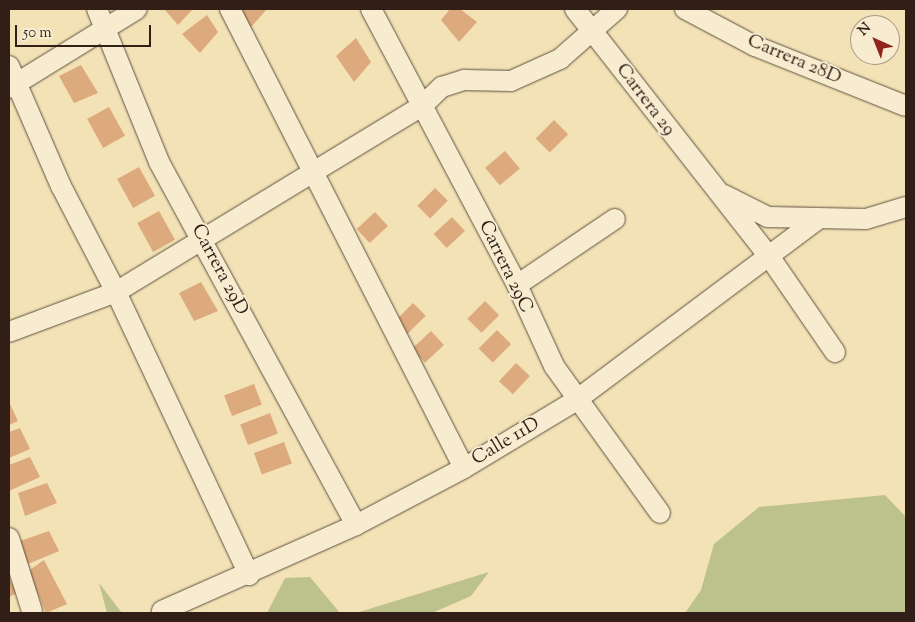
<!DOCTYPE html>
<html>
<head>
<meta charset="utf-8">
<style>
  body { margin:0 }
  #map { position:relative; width:915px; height:622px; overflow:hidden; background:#f2e2b6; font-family:"Sorts Mill Goudy",serif }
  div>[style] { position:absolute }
  .green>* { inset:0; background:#bdc28c }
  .building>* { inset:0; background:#ddaa7d; transform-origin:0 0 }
  .roads { filter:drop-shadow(0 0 1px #61503f) drop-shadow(0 0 1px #61503f) }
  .minor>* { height:20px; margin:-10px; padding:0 10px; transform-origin:10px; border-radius:10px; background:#f7ecd0 }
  span { translate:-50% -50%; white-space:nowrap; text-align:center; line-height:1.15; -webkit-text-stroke:4px #f7ecd0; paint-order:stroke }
  .street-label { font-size:19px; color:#311f17 }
  .frame { position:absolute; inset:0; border:10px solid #311f17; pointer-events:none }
  .north { position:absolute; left:850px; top:15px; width:50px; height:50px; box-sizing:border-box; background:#f7ecd0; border:1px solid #a89a86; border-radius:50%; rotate:316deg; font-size:14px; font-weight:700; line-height:20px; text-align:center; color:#311f17 }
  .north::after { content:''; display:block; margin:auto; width:18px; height:22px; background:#8f2418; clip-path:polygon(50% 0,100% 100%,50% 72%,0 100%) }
  .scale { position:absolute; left:15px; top:25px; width:136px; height:22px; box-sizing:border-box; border:2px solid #311f17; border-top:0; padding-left:6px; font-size:15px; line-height:18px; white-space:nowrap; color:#311f17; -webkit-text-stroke:4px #f7ecd0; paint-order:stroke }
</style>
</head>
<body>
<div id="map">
  <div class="green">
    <div style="clip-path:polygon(885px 495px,906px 517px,906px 613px,685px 613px,701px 590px,714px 544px,759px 507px)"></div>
    <div style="clip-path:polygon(489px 572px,471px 596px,432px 613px,356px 613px)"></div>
    <div style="clip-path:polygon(310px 577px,340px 613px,267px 613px,285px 578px)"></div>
    <div style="clip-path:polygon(99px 583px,122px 613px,107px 613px)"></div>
  </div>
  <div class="building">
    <div style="clip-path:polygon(164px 9px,193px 9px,178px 25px)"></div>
    <div style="clip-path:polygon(238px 9px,267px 9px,251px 27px)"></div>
    <div style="clip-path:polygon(450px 9px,460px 9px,477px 22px,459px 42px,441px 20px)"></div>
    <div style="clip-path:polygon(207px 15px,218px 32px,200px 53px,182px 34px)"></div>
    <div style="clip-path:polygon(356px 38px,371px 62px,354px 82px,336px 56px)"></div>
    <div style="clip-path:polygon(81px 65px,98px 93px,74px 103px,59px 76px)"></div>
    <div style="left:109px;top:107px;width:33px;height:25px;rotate:61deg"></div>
    <div style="left:554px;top:120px;width:20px;height:26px;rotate:45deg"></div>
    <div style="left:505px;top:151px;width:23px;height:26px;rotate:50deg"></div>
    <div style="left:139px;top:167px;width:33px;height:25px;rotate:61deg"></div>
    <div style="left:435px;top:188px;width:18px;height:25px;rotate:45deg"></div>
    <div style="left:159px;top:211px;width:33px;height:25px;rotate:61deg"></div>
    <div style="left:375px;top:212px;width:19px;height:25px;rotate:47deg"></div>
    <div style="left:452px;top:217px;width:19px;height:25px;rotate:47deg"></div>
    <div style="clip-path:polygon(201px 282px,218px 311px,194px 321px,179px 293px)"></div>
    <div style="left:485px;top:301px;width:20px;height:25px;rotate:45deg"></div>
    <div style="left:413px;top:303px;width:18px;height:26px;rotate:45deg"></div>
    <div style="left:497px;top:330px;width:20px;height:26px;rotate:45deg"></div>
    <div style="left:431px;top:331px;width:19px;height:26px;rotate:47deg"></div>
    <div style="left:516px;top:363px;width:19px;height:25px;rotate:43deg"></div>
    <div style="left:254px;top:384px;width:22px;height:32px;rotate:69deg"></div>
    <div style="clip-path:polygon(9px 402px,18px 421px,9px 425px)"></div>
    <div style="left:270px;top:413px;width:22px;height:32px;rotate:69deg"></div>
    <div style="clip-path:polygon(20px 428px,30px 449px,9px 458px,9px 432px)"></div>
    <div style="left:284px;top:442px;width:23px;height:32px;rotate:70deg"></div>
    <div style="clip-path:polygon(30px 457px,40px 477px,9px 491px,9px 465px)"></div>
    <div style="clip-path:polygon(47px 483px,57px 503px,25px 516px,18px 493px)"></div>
    <div style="clip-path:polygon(49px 531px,59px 551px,28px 564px,20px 541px)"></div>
    <div style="clip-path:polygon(44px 560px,67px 604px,46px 613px,28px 571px)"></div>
    <div style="clip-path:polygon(9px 578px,17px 593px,9px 597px)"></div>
  </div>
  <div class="roads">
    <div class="minor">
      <div style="left:97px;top:9px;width:165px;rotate:67.9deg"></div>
      <div style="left:159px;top:162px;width:413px;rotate:61.5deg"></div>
      <div style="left:230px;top:9px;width:515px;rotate:62.99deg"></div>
      <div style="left:371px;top:9px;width:312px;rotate:62.1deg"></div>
      <div style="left:517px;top:285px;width:89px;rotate:65.4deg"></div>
      <div style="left:554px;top:366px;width:181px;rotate:54.2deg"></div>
      <div style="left:575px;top:9px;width:318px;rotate:51.9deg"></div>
      <div style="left:771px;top:259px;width:113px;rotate:55.5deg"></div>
      <div style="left:685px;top:9px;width:79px;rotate:27.9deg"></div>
      <div style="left:755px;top:46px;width:162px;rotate:21.7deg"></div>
      <div style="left:9px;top:66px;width:131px;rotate:66.6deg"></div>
      <div style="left:61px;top:186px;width:119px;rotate:62.6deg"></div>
      <div style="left:116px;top:292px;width:313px;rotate:64.8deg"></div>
      <div style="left:9px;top:88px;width:150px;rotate:-31.7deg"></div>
      <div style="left:724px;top:195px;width:49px;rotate:26.6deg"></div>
      <div style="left:768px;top:217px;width:98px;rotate:1.2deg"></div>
      <div style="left:866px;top:219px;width:42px;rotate:-16.7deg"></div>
      <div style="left:517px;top:285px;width:118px;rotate:-34deg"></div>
      <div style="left:9px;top:332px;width:114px;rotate:-20.5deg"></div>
      <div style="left:116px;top:292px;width:358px;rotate:-31.3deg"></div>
      <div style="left:422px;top:106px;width:28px;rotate:-44deg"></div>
      <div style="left:442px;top:87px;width:23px;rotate:-18deg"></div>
      <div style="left:464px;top:80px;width:47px;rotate:1.2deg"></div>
      <div style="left:511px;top:81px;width:54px;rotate:-24.2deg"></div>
      <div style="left:560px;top:59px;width:76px;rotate:-41.3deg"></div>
      <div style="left:9px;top:538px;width:77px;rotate:72.5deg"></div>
      <div style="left:162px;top:611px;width:212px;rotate:-23.9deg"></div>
      <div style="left:356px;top:525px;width:122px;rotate:-27.8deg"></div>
      <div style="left:464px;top:468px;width:130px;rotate:-31.1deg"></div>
      <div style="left:575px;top:401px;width:302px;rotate:-36.8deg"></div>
    </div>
  </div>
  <div class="street-label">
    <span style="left:794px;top:60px;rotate:23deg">Carrera 28D</span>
    <span style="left:645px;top:100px;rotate:53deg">Carrera 29</span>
    <span style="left:505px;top:267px;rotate:64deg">Carrera 29C</span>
    <span style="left:219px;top:270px;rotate:62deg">Carrera 29D</span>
    <span style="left:506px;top:442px;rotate:-31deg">Calle 11D</span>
  </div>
  <div class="frame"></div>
  <div class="north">N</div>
  <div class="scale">50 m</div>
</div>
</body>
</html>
